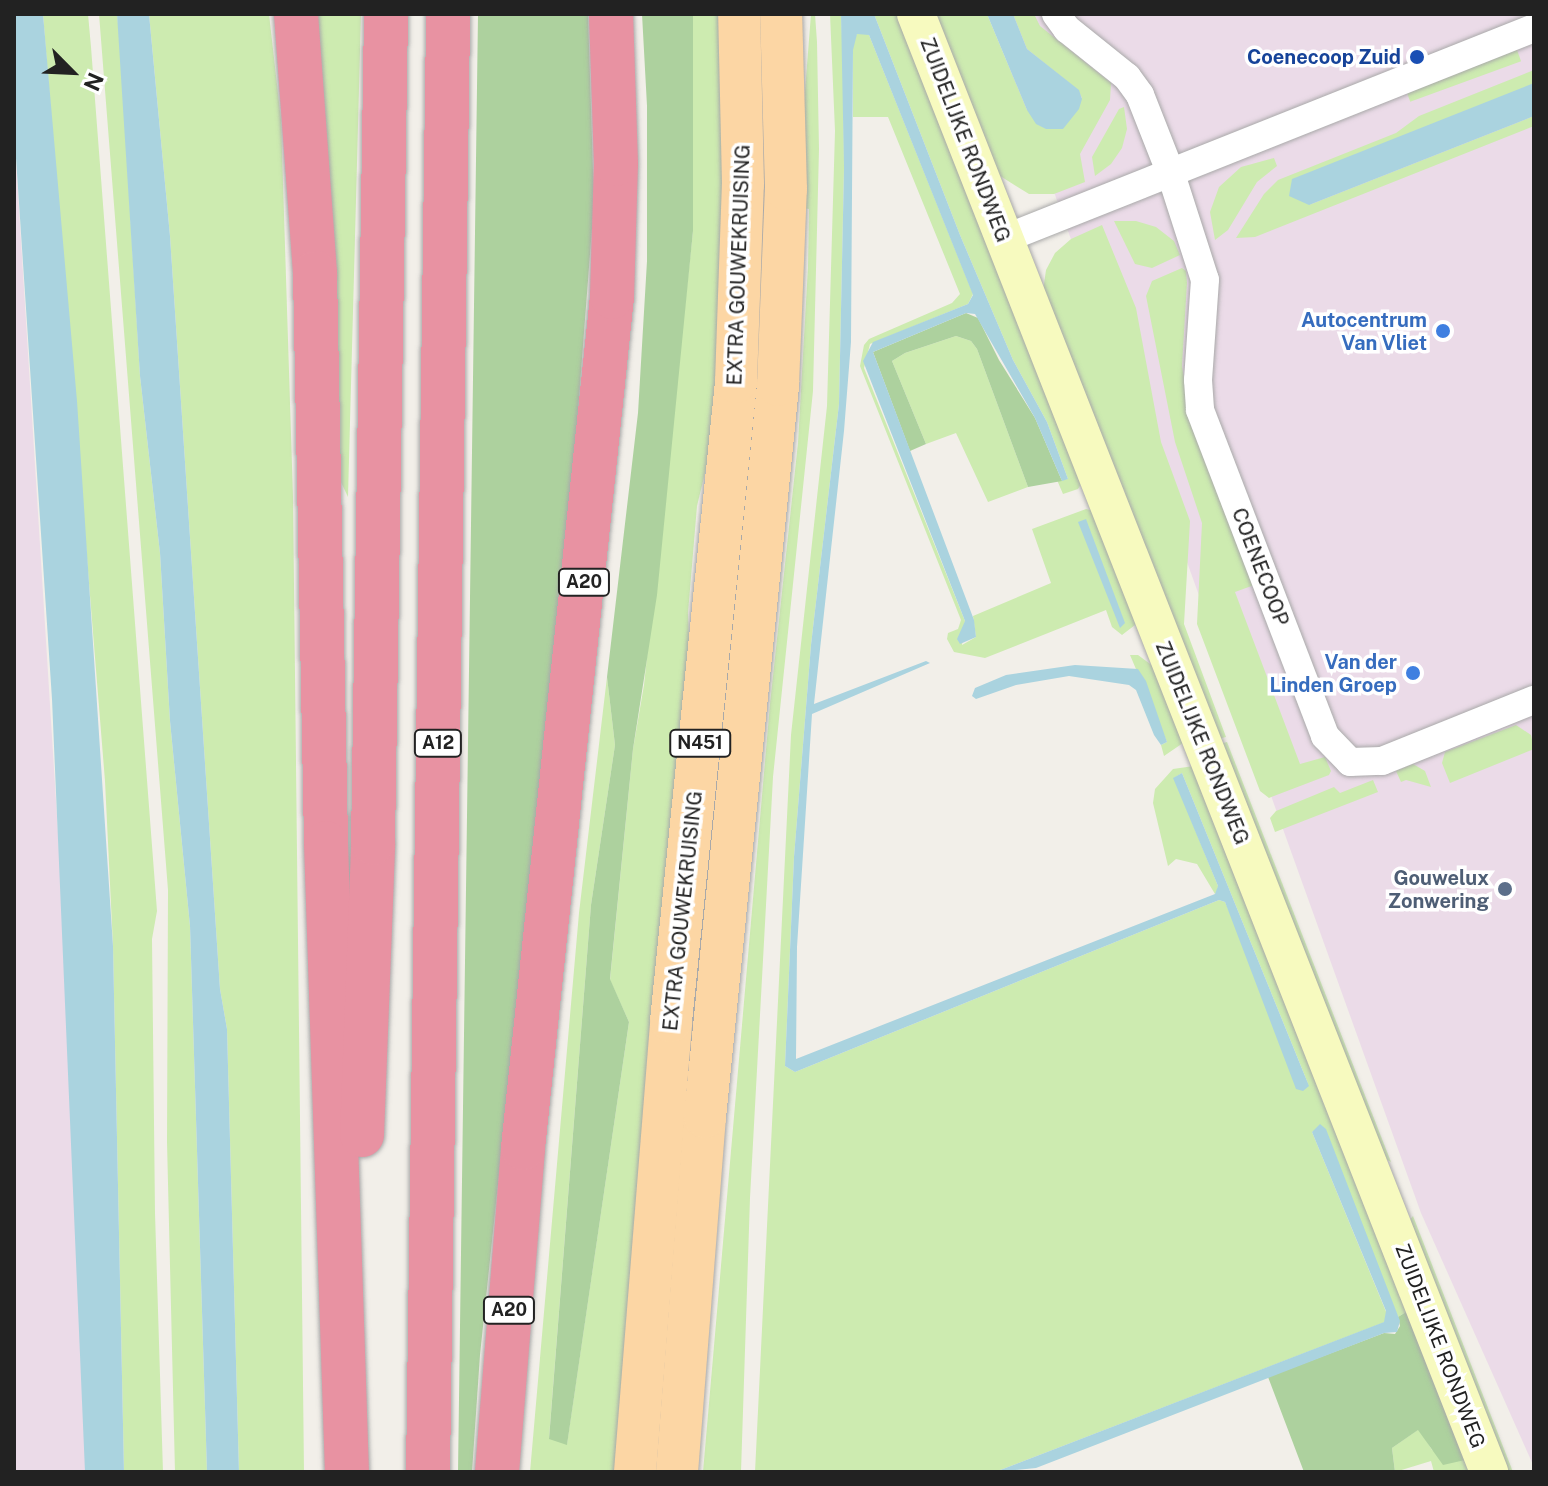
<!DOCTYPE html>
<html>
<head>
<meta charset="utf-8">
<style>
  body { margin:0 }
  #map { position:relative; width:1548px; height:1486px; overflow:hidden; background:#f2efe9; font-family:"Public Sans",sans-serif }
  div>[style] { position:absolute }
  .industrial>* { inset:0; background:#ebdbe8 }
  .grass>* { inset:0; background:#cdebb0; transform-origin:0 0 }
  .forest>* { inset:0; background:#add19e }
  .water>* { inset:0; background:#aad3df }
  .roads { filter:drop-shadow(0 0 2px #a9a9a9) drop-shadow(0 0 2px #a9a9a9) }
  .minor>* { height:28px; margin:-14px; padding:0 14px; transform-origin:14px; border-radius:14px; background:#fff }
  .secondary>* { height:38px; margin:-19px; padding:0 19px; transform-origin:19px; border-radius:19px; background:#f7fabf }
  .primary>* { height:42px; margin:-21px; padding:0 21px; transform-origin:21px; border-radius:21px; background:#fcd6a4 }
  .motorway>* { height:44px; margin:-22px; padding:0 22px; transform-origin:22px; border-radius:22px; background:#e892a2 }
  .dots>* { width:22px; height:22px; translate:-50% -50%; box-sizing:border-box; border:4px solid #fff; border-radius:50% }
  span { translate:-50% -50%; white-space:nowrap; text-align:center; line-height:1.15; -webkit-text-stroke:7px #fff; paint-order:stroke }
  .shield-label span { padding:2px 6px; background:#fff; border:2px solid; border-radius:6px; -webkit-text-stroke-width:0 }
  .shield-label { font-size:18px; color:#222; font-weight:700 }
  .transit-label { font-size:20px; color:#164399; font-weight:700 }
  .right { translate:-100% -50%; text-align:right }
  .street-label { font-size:20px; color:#222 }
  .shop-label { font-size:20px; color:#366cbe; font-weight:700 }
  .service-label { font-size:20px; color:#4e5e75; font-weight:700 }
  .frame { position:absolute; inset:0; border:16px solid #222; pointer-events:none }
  .north { position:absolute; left:32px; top:32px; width:80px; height:80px; -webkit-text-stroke:6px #fff; paint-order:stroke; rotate:114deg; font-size:22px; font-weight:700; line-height:32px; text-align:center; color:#222 }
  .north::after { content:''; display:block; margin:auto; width:28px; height:36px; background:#222; clip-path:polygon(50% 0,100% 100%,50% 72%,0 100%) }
</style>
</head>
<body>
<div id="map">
  <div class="industrial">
    <div style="clip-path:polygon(990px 14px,1534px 14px,1534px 1467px,1421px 1213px)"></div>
    <div style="clip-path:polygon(14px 129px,73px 1073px,86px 1472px,14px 1472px)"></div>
  </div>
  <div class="grass">
    <div style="clip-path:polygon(43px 14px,88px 14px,91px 47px,157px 911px,152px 939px,155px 1213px,163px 1472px,124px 1472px,113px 946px,105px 781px)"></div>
    <div style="clip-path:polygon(99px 14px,117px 14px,120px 43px,140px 376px,160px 553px,170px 721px,190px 926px,207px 1472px,175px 1472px,167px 1142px,168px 890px)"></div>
    <div style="clip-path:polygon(149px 14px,269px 14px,281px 120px,293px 497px,304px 1472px,239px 1472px,227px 1029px,220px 989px,170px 236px)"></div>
    <div style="clip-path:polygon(315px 14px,361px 14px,348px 497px,339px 478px)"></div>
    <div style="clip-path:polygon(693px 14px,724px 14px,726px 86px,719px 415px,697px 506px,688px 613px,691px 692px,619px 1472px,530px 1472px,579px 913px,607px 677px,615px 745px,591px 905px,549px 1438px,567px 1444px,629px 1022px,610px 980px,633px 749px,644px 685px,693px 231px)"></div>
    <div style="clip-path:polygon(811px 14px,815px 14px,817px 42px,819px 149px,813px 391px,773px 777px,750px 1198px,741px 1472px,703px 1472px,770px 704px,798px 443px,808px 267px,809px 209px,803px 208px,803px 117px)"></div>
    <div style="clip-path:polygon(830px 14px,841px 14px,843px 57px,844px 168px,839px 404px,811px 645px,794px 857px,785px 1066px,795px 1072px,1219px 900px,1225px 902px,1309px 1086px,1182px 773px,1174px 778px,1218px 886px,1217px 892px,1215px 894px,1197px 864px,1176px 859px,1168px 866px,1153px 803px,1155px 789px,1173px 769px,1194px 766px,1411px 1309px,1398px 1317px,1322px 1126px,1312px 1132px,1387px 1314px,1385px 1322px,995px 1472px,755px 1472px,791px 735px,827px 406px,835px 131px)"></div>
    <div style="clip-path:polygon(874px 14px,904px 14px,1085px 478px,1078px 489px,1063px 494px,1057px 480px,1068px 479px,1047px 422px,1013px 360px,960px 235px)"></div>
    <div style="clip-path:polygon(930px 14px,987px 14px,1027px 110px,1082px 98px,1078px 90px,1027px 49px,1013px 14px,1034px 14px,1040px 26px,1111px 83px,1110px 100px,1080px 154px,1085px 182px,1054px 194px,1029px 194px,997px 174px)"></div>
    <div style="clip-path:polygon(865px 33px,869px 35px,973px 294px,968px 304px,870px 344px,864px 368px,965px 621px,962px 645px,976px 637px,973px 616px,1051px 583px,1032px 529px,1086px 509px,1098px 512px,1139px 617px,1135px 625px,1122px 635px,1112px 627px,1106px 610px,985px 658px,954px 652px,947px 639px,948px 633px,958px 629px,961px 620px,860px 366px,864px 345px,869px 339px,952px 303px,960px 294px,888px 117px,853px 117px,853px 40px,857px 34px)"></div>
    <div style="left:1517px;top:50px;width:12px;height:118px;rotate:70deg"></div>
    <div style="clip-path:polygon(1534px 70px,1534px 83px,1309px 205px,1534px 116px,1534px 126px,1255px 237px,1236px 238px,1264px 194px,1278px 180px,1396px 133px,1419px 116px)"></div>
    <div style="clip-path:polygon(1124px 107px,1127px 129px,1122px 148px,1111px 164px,1095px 176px,1092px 157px,1119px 109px)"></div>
    <div style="clip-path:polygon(1274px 158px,1277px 166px,1257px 182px,1228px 230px,1215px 240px,1210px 212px,1219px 187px,1241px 167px)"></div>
    <div style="clip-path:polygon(1114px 221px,1136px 221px,1156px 227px,1174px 241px,1180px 255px,1152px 268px,1135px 264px)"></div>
    <div style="clip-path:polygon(1102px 225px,1136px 308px,1161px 442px,1190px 521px,1184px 624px,1226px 737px,1214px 740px,1122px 499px,1125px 493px,1117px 474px,1109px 468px,1043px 291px,1046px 270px,1055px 253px,1071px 239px)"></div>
    <div style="clip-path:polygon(1182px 268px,1186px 271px,1187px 283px,1182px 366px,1190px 414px,1257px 584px,1235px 592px,1300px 764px,1325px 757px,1331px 771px,1329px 775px,1269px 798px,1260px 791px,1197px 624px,1202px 523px,1175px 442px,1146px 296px,1152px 281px)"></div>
    <div style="clip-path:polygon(956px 336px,971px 341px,977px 349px,1028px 487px,988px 502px,956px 433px,926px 444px,892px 361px,905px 353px)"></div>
    <div style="clip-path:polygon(1130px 655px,1138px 655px,1161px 672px,1183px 743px,1164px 756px,1161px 745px,1167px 742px)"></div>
    <div style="clip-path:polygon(1516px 725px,1531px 735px,1534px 749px,1450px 783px,1442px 763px,1445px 752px)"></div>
    <div style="clip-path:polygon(1227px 742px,1391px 1162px,1382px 1157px,1216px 745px)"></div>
    <div style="clip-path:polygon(1413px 764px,1425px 771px,1431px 787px,1406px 780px,1401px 782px,1396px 771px)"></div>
    <div style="clip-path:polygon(1373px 780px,1378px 792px,1275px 832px,1270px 818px,1276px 811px,1334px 787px,1340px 793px)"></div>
    <div style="clip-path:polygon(1413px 1216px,1513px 1472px,1502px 1472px,1409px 1221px)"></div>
    <div style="clip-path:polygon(1419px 1429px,1432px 1450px,1465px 1460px,1474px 1472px,1434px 1472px,1431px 1461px,1395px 1472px,1392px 1448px)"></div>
  </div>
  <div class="forest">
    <div style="clip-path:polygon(478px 14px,588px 14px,594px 202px,574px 463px,480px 1355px,472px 1472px,458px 1472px)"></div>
    <div style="clip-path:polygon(642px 14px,693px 14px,693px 231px,657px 595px,633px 749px,610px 979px,629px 1022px,567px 1445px,549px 1439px,591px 905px,615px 745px,607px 677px,638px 413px,647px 261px,647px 106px)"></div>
    <div style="clip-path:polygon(966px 313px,978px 318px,999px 360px,1035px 418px,1062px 481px,1028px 487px,977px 349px,971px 341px,956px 336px,905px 353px,892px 361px,926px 444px,910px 451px,873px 352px)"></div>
    <div style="clip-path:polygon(1411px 1309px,1465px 1460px,1443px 1465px,1418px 1430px,1392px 1448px,1395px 1472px,1304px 1472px,1268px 1377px,1384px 1333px,1395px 1334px,1400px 1326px,1398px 1317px)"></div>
  </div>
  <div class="water">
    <div style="clip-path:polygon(14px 14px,43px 14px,77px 401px,113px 946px,124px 1472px,85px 1472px,52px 699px,14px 128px)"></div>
    <div style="clip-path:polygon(117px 14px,149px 14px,170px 236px,220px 989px,227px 1029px,239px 1472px,207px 1472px,190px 926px,170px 721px,160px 553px,140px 376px)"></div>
    <div style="clip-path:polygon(841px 14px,874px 14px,960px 235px,1013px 360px,1047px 422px,1068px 479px,1062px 481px,1035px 418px,975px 314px,966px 313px,873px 352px,974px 620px,976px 637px,960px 644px,957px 639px,965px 621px,863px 361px,873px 342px,968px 304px,973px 295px,869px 35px,857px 34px,853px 50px,851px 342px,844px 431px,814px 704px,926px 661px,930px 663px,812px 714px,797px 947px,796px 1059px,1215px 894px,1218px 886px,1173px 778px,1182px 773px,1309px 1086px,1303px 1091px,1296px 1089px,1225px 902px,1219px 900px,795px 1072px,785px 1066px,794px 857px,811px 645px,839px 404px,844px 168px)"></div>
    <div style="clip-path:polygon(987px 14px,1013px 14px,1027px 49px,1079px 90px,1082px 99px,1079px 109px,1063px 129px,1046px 129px,1036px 124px,1027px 110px)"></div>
    <div style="clip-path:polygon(1534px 83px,1534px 116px,1309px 205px,1289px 196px,1292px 179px)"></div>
    <div style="clip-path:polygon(1086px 519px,1125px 623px,1120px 628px,1078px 522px)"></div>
    <div style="clip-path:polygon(1075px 665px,1138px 669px,1146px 681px,1167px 742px,1161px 745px,1154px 735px,1136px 690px,1129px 685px,1069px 676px,1016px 685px,976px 699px,972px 696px,975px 688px,1006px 675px)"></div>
    <div style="clip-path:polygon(1320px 1124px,1326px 1129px,1400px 1321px,1397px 1332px,1384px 1333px,1036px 1468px,995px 1472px,1384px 1322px,1386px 1311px,1312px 1132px)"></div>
  </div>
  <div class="roads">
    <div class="minor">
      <div style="left:1056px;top:14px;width:19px;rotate:54deg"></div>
      <div style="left:1067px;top:29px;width:77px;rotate:38.7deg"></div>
      <div style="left:1127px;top:77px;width:22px;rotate:54deg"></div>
      <div style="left:1140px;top:95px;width:82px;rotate:68.5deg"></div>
      <div style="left:1170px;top:171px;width:114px;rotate:72.2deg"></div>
      <div style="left:1205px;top:280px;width:100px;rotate:94deg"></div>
      <div style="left:1198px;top:380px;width:30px;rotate:86deg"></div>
      <div style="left:1200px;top:410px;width:349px;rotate:69deg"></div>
      <div style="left:1325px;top:736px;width:36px;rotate:46deg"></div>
      <div style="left:1350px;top:762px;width:32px;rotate:-2deg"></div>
      <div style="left:1382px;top:761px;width:164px;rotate:-21.9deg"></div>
      <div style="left:1004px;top:239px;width:570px;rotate:-21.71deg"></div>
    </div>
    <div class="secondary">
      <div style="left:916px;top:14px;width:1567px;rotate:68.54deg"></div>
    </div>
    <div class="primary">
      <div style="left:635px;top:1472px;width:452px;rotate:-85.4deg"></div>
      <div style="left:671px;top:1021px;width:642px;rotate:-84.19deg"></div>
      <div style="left:736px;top:382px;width:198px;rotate:-88deg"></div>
      <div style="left:743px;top:184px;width:170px;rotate:-91.3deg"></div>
      <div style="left:677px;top:1472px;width:356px;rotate:-85.5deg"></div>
      <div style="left:705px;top:1117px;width:736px;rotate:-84.3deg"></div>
      <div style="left:778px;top:385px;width:196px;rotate:-87.7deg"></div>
      <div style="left:786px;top:189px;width:175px;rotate:-91.6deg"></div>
    </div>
    <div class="motorway">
      <div style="left:296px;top:14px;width:260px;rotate:85.8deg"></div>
      <div style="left:315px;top:273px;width:570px;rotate:88.89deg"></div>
      <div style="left:326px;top:843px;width:629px;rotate:88.09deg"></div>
      <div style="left:362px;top:1135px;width:292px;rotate:-87.8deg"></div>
      <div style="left:373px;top:843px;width:829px;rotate:-89.1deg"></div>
      <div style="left:428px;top:1472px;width:1458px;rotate:-89.21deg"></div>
      <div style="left:497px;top:1472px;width:325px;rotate:-85.4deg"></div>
      <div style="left:523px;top:1148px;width:856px;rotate:-84.03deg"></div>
      <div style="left:612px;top:297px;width:133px;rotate:-88.3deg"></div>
      <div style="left:616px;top:164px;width:150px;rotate:-91.9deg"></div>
    </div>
  </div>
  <div class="dots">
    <div style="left:1417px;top:57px;background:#1a4fb4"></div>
    <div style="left:1443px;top:331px;background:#3f7fe0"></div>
    <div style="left:1413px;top:673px;background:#3f7fe0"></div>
    <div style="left:1505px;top:889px;background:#5c6f8a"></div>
  </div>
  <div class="shield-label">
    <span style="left:584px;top:582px">A20</span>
    <span style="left:438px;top:743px">A12</span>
    <span style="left:700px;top:743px">N451</span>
    <span style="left:509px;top:1310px">A20</span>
  </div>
  <div class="transit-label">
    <span class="right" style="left:1401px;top:57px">Coenecoop Zuid</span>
  </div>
  <div class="street-label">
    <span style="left:965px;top:140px;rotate:69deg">ZUIDELIJKE RONDWEG</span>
    <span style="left:739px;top:265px;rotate:-88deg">EXTRA GOUWEKRUISING</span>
    <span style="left:1260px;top:567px;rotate:69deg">COENECOOP</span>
    <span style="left:1202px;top:743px;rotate:68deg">ZUIDELIJKE RONDWEG</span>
    <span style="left:683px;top:911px;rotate:-84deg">EXTRA GOUWEKRUISING</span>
    <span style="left:1440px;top:1346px;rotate:69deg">ZUIDELIJKE RONDWEG</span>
  </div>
  <div class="shop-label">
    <span class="right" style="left:1427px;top:332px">Autocentrum<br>Van Vliet</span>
    <span class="right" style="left:1397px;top:674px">Van der<br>Linden Groep</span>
  </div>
  <div class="service-label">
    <span class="right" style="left:1489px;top:890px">Gouwelux<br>Zonwering</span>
  </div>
  <div class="frame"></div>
  <div class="north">N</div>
</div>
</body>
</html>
